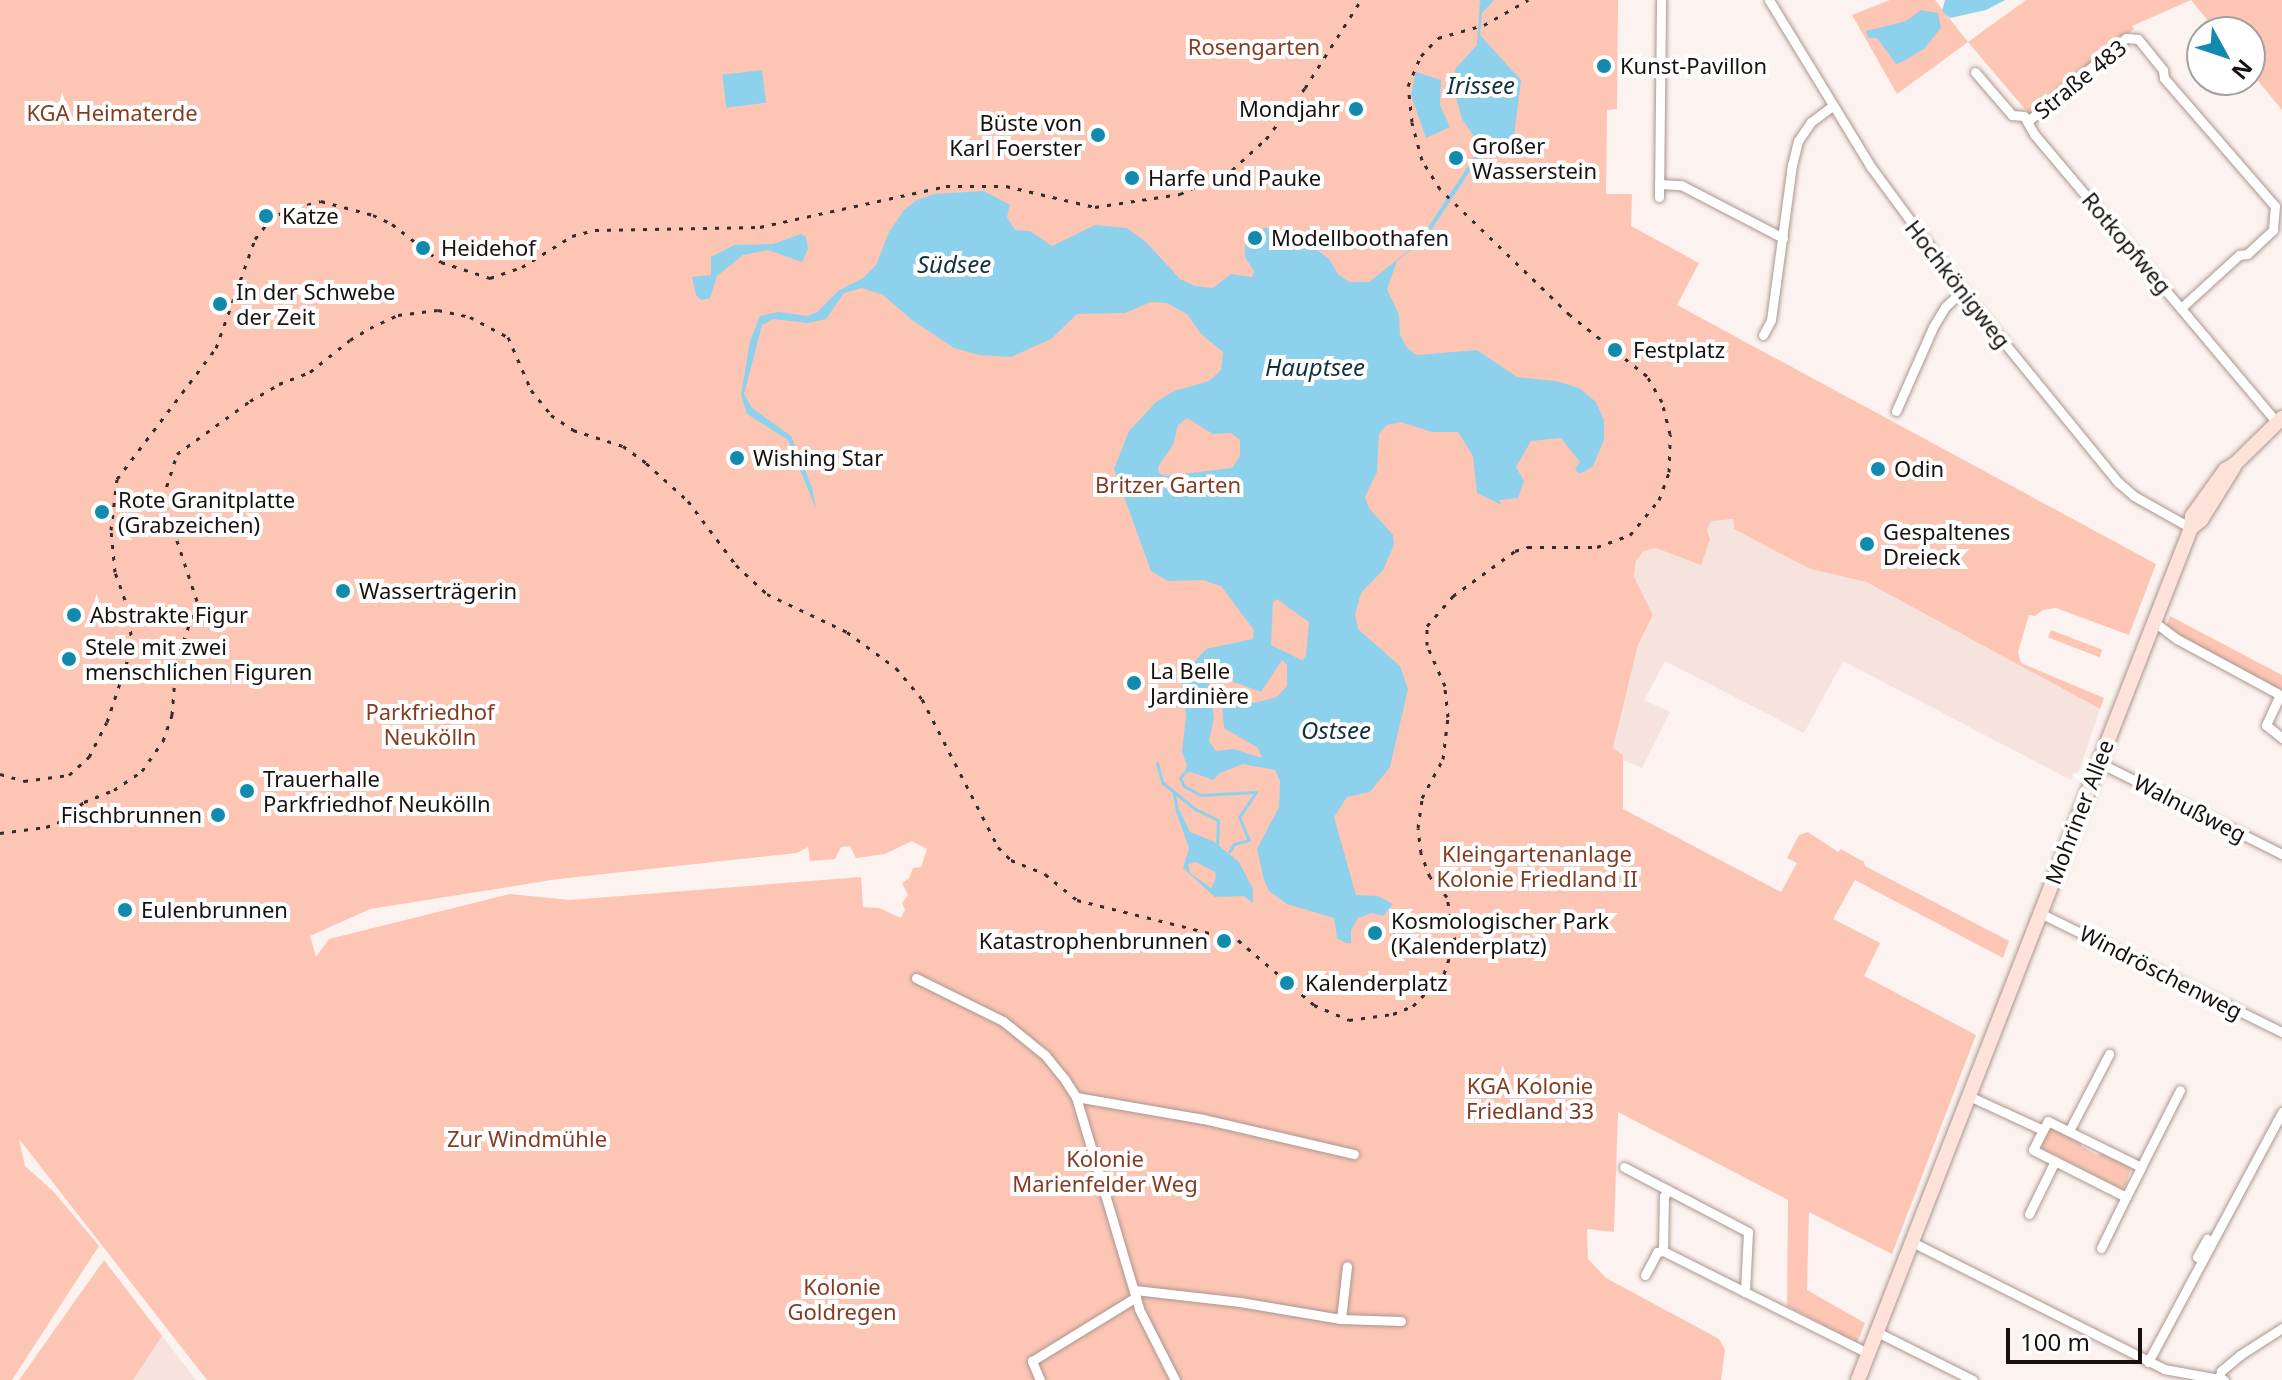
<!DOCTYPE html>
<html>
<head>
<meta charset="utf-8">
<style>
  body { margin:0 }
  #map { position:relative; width:2282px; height:1380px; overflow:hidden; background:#fcf2ef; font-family:"Noto Sans",sans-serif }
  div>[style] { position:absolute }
  .built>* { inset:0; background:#f6e3dd }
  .green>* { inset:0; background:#fdc6b4; transform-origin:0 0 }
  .water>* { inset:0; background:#8ed1ec; transform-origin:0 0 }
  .stream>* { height:3px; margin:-1.5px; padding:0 1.5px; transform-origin:1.5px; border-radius:1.5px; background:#8ed1ec }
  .roads { filter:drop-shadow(0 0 2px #ac968f) drop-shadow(0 0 2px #ac968f) }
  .street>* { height:9px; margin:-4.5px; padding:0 4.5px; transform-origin:4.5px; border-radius:4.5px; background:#fff }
  .secondary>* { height:14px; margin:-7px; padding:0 7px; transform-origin:7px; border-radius:7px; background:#fce2d9 }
  .rail>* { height:3px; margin-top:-1.5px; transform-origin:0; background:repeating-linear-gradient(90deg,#352d2b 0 4px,transparent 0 12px) }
  .dots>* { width:22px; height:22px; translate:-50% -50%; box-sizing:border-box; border:4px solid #fff; border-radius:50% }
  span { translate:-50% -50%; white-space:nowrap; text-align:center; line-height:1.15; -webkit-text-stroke:8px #fff; paint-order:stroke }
  .park-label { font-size:22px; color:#843b22 }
  .poi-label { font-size:22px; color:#19110f }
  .left { translate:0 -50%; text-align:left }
  .right { translate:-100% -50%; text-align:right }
  .street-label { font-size:22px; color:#19110f }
  .water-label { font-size:24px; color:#11313d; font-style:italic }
  .north { position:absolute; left:2186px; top:16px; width:80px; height:80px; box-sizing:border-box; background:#fff; border:2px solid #a3a09f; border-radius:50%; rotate:130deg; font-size:22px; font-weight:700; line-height:32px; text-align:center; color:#19110f }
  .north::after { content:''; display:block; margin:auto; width:28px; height:36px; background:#128aad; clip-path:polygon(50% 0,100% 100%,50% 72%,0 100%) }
  .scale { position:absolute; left:2006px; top:1328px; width:136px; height:36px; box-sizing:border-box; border:4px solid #19110f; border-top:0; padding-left:10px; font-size:24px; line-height:28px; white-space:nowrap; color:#19110f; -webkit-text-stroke:6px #fff; paint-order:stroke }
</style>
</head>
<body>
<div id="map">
  <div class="built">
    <div style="clip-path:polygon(1722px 518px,1733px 519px,1733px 526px,1810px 569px,1865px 582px,2100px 709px,2078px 773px,2075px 772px,2071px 780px,1843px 661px,1804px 733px,1665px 661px,1644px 700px,1670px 712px,1642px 768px,1623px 760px,1623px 755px,1613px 749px,1638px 645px,1653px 615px,1634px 577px,1638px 554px,1648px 548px,1663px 549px,1710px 536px,1707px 530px,1711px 521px)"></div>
    <div style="clip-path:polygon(162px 1336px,196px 1380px,133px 1380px)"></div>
  </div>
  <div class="green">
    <div style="clip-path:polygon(evenodd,0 0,1618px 0,1617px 109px,1607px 110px,1606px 194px,1632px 194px,1631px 226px,1699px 263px,1677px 305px,2156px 564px,2129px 635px,2056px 608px,2043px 610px,2035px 616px,2029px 615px,2018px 652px,2021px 663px,2104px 698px,2100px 709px,1866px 582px,1810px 569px,1734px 529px,1733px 519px,1711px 521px,1707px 530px,1710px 539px,1701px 565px,1656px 548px,1643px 551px,1636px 561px,1634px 577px,1653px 615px,1638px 645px,1613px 748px,1623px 755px,1623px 809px,1781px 892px,1797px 863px,1787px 858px,1799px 835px,1808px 832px,1838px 852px,1841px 849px,1864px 862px,1865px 866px,2009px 941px,2003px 958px,1855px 880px,1833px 919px,1880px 943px,1864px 976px,1976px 1035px,1892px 1254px,1809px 1212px,1807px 1290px,1865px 1323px,1857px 1343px,1787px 1306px,1788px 1200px,1618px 1112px,1614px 1232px,1587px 1229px,1588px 1259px,1606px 1278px,1719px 1339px,1725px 1350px,1721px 1380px,207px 1380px,19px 1139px,25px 1166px,54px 1192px,99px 1246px,12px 1380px,0 1380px,0 0,912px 841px,927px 849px,921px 867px,913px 868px,909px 878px,902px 883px,908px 895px,902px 903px,905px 910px,901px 918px,879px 908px,863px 907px,861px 877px,570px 900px,510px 894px,329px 939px,316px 957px,310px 936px,370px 909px,558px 879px,797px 853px,808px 847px,810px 861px,835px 859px,841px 847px,850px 846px,856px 858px,885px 854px,912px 841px)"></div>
    <div style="clip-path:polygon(1890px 0,1935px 0,1968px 42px,2026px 0,2282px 0,2282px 110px,2250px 71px,2250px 32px,2217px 32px,2191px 0,2132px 26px,2134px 29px,2030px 115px,1968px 42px,1897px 94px,1852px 15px)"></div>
    <div style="clip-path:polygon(2170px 616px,2282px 675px,2282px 698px,2279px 689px,2165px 629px)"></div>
    <div style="left:2051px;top:630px;width:55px;height:8px;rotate:21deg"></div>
    <div style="clip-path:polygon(2054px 1128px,2080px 1141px,2081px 1146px,2097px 1155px,2103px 1152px,2131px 1167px,2126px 1185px,2121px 1189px,2043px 1149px,2041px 1144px,2048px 1130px)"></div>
    <div style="clip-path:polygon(104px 1260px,162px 1336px,133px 1380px,19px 1380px)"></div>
  </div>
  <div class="water">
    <div style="clip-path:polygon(evenodd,1480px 0,1494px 0,1482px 13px,1480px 35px,1521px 80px,1514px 136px,1503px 153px,1478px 159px,1426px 238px,1397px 261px,1387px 289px,1399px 315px,1400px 335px,1407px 348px,1417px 355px,1477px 350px,1517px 377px,1556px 381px,1579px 388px,1596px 402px,1604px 420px,1604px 440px,1593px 466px,1580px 474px,1575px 469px,1580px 462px,1561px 438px,1531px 441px,1516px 467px,1524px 481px,1518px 498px,1499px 500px,1502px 505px,1477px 493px,1473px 456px,1458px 432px,1432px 432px,1401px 422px,1387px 425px,1379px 434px,1377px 472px,1365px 497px,1369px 508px,1393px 535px,1394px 545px,1383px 570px,1361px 593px,1355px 614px,1358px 629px,1400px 666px,1408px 689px,1390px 767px,1370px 792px,1347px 797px,1334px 817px,1356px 895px,1378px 896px,1393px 904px,1383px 916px,1372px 913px,1358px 918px,1351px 930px,1351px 943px,1346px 943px,1337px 938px,1334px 918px,1287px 904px,1269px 891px,1264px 880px,1257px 849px,1279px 807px,1280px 781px,1275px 770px,1243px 764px,1220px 773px,1213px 780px,1191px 772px,1184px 774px,1187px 765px,1182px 752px,1186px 716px,1181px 677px,1206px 649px,1253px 639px,1254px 630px,1221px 586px,1203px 580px,1168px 581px,1151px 571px,1114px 469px,1129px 431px,1156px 402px,1174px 391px,1209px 381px,1221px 370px,1223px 352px,1201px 334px,1187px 314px,1167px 303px,1151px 302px,1125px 313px,1077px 314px,1051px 339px,1011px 357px,979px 355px,954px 348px,912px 320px,883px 295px,862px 288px,844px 293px,826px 319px,808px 323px,773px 319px,762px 325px,744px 394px,752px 408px,791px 436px,812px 487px,816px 509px,788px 440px,747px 414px,741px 395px,750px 341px,760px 316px,778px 312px,808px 316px,817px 312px,838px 291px,863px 278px,876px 265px,889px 232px,904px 210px,917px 200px,934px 194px,984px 191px,1010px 205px,1007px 217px,1015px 230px,1030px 231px,1052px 246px,1095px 225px,1127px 228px,1146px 242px,1180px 279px,1195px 286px,1213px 288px,1231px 274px,1252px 277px,1254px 271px,1245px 257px,1245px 245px,1252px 234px,1264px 228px,1278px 229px,1285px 237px,1300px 236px,1329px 259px,1338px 274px,1349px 282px,1369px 282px,1417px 244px,1476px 154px,1475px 138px,1462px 119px,1452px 83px,1456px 68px,1477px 45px,1480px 0,1187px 418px,1213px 434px,1231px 433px,1240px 440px,1240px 456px,1232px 468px,1165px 476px,1159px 473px,1158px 467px,1173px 445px,1178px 425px,1187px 418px,1480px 0,1277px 599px,1309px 622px,1306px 656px,1302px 660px,1271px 645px,1273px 602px,1277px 599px,1480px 0,1282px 660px,1287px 665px,1287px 686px,1277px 697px,1254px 703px,1226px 689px,1221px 693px,1224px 728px,1258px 748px,1262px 758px,1234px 749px,1216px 751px,1209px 741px,1214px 718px,1209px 683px,1215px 678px,1226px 679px,1261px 692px,1282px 660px)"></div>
    <div style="clip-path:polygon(1945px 0,2005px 0,1986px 10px,1950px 18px,1942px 11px)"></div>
    <div style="clip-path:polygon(1921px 10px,1938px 13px,1941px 28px,1924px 49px,1902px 62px,1896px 64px,1877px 38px,1868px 38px,1866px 31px,1906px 21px)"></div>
    <div style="left:762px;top:70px;width:33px;height:40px;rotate:83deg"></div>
    <div style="clip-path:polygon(1416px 72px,1441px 80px,1440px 105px,1450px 127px,1426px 138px,1411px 95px)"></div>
    <div style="clip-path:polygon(801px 234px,806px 237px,808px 249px,802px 262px,768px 250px,743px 255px,717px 276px,710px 298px,701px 300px,696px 295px,692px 277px,711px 275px,711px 257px,734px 245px,773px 244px)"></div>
    <div style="clip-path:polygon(evenodd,1180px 811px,1190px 832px,1213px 841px,1239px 862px,1253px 889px,1253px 903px,1244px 896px,1215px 897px,1183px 868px,1189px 848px,1176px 812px,1180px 811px,1196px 862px,1215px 872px,1216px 878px,1211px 888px,1190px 873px,1188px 864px,1196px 862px)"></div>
  </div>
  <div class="stream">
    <div style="left:1157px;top:763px;width:20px;rotate:75deg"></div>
    <div style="left:1162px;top:782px;width:43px;rotate:39.3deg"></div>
    <div style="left:1195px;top:809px;width:25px;rotate:26deg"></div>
    <div style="left:1218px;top:820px;width:25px;rotate:92deg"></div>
    <div style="left:1184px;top:773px;width:6px;rotate:129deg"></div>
    <div style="left:1180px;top:778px;width:9px;rotate:63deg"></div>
    <div style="left:1184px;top:786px;width:18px;rotate:29deg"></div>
    <div style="left:1200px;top:795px;width:56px;rotate:-3.1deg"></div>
    <div style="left:1256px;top:792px;width:30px;rotate:124deg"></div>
    <div style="left:1239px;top:817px;width:25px;rotate:67deg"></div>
    <div style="left:1249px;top:840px;width:16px;rotate:165deg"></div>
    <div style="left:1234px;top:844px;width:9px;rotate:122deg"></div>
    <div style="left:1174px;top:793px;width:18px;rotate:81deg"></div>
  </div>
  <div class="roads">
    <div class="street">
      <div style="left:1769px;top:0;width:196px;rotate:58.6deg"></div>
      <div style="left:1871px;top:167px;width:154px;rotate:53.7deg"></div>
      <div style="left:1962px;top:291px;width:247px;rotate:50.8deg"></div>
      <div style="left:2118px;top:482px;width:21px;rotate:41deg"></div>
      <div style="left:2134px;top:496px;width:65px;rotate:29.3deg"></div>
      <div style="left:1975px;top:72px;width:57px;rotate:49.3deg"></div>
      <div style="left:2012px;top:115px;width:12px;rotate:5deg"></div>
      <div style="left:2024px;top:116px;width:21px;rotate:61deg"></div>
      <div style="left:2034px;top:134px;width:378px;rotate:49.9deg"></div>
      <div style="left:2028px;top:121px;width:128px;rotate:-40.3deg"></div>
      <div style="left:2126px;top:38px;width:12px;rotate:5deg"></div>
      <div style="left:2138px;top:39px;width:40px;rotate:51deg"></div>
      <div style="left:2163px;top:70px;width:8px;rotate:83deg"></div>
      <div style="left:2164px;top:78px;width:169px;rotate:49.1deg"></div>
      <div style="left:2275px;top:206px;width:24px;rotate:95deg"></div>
      <div style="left:2273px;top:230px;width:35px;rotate:137deg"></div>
      <div style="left:2247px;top:254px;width:8px;rotate:173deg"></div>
      <div style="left:2239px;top:255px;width:79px;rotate:137.6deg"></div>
      <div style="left:1659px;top:184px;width:22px;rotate:3deg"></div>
      <div style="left:1681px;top:185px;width:115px;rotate:27.5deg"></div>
      <div style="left:1659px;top:197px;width:197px;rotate:-89.4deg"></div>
      <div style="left:1763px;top:335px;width:17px;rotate:-62deg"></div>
      <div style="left:1771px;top:320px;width:156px;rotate:-82.3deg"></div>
      <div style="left:1792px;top:165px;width:25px;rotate:-76deg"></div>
      <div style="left:1798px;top:141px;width:23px;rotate:-56deg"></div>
      <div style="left:1811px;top:122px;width:26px;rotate:-37deg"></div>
      <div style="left:1896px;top:411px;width:92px;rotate:-66.2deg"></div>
      <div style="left:1933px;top:327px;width:23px;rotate:-59deg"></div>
      <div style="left:1945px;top:307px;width:23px;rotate:-43deg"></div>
      <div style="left:2153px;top:621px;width:30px;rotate:37deg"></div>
      <div style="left:2177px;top:639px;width:114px;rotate:28.4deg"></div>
      <div style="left:2277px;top:693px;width:4px;rotate:63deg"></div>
      <div style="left:2279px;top:697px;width:31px;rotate:115deg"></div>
      <div style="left:2266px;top:725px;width:21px;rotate:39deg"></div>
      <div style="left:2098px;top:762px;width:206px;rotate:26.6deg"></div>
      <div style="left:2040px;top:913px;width:270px;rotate:26.2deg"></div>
      <div style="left:916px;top:978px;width:97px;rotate:26.3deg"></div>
      <div style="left:1003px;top:1021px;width:54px;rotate:39deg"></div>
      <div style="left:1045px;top:1055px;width:32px;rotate:51deg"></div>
      <div style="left:1065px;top:1080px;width:20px;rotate:57deg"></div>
      <div style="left:1076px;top:1097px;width:221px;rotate:73.4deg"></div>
      <div style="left:1139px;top:1309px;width:80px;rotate:63.1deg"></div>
      <div style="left:1969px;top:1096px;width:81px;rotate:24.7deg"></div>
      <div style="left:2043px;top:1130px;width:22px;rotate:117deg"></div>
      <div style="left:2033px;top:1150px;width:104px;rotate:26.8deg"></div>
      <div style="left:2126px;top:1197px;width:34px;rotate:-63deg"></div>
      <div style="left:2141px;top:1167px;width:104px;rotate:-153.7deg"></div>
      <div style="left:2048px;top:1121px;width:10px;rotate:119deg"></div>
      <div style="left:1076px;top:1097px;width:129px;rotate:9.8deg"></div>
      <div style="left:1203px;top:1119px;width:155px;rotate:13.1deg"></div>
      <div style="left:2069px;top:1131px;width:87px;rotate:-62.5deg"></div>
      <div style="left:1624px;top:1167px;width:50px;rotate:27.6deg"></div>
      <div style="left:2141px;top:1167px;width:86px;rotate:-63.1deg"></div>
      <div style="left:2029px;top:1214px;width:59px;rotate:-63.9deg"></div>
      <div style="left:1912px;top:1242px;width:282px;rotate:26.7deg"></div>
      <div style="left:2164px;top:1369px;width:61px;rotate:10.4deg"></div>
      <div style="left:2101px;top:1248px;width:57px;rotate:-63.9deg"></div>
      <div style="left:2197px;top:1257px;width:21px;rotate:-61deg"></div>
      <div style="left:1645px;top:1275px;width:26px;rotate:-62deg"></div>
      <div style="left:1657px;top:1252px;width:6px;rotate:-9deg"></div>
      <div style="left:1135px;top:1290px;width:106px;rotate:6.5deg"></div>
      <div style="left:1240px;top:1302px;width:102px;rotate:9.6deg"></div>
      <div style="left:1341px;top:1319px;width:60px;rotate:1.9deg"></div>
      <div style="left:1745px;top:1292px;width:92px;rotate:-153.4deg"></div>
      <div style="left:1663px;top:1251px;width:55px;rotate:-89deg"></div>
      <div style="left:1664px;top:1196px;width:7px;rotate:-56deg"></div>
      <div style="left:1668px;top:1190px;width:90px;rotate:27.7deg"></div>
      <div style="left:1748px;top:1232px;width:60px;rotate:92.9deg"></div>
      <div style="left:1745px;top:1292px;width:137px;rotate:26.4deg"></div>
      <div style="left:1341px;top:1319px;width:53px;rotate:-83.5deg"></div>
      <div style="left:1877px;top:1332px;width:107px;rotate:26.6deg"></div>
      <div style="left:2148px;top:1362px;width:284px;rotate:-61.8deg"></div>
      <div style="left:2219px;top:1379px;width:8px;rotate:-76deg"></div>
      <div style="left:2221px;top:1371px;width:25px;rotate:-40deg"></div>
      <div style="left:2240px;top:1355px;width:50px;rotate:-32.7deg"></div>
      <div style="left:1040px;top:1380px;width:21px;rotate:-113deg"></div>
      <div style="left:1032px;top:1361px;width:122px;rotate:-31.6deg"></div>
    </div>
    <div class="secondary">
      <div style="left:2191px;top:528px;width:13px;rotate:-39deg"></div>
      <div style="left:2201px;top:520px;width:62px;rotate:-58.1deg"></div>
      <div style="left:1858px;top:1380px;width:915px;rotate:-68.65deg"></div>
      <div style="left:2191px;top:528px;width:12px;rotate:-85deg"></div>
      <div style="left:2192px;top:516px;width:57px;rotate:-54.3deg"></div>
      <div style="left:2225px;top:470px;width:12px;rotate:-31deg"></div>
      <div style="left:2235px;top:464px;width:66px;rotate:-44.4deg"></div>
    </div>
  </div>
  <div class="rail">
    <div style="left:0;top:774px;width:25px;rotate:16deg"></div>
    <div style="left:24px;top:781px;width:45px;rotate:-7.6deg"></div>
    <div style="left:69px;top:775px;width:27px;rotate:-42deg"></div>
    <div style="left:89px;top:757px;width:39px;rotate:-63deg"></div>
    <div style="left:107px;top:722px;width:79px;rotate:-71.6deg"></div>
    <div style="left:132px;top:647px;width:36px;rotate:-95deg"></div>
    <div style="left:129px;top:611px;width:41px;rotate:-109.7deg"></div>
    <div style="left:115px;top:572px;width:42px;rotate:-95.4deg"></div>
    <div style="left:111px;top:530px;width:51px;rotate:-83.3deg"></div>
    <div style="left:117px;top:479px;width:164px;rotate:-52.9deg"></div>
    <div style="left:216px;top:348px;width:116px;rotate:-70.3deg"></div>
    <div style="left:255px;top:239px;width:23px;rotate:-52deg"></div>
    <div style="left:269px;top:221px;width:18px;rotate:-34deg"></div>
    <div style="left:284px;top:211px;width:38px;rotate:-15deg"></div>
    <div style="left:321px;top:201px;width:54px;rotate:15.1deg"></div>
    <div style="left:373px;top:215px;width:21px;rotate:25deg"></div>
    <div style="left:392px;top:224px;width:62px;rotate:37.8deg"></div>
    <div style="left:441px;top:262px;width:52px;rotate:18.1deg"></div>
    <div style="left:490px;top:278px;width:34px;rotate:-19deg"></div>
    <div style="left:522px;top:267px;width:59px;rotate:-31.8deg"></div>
    <div style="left:572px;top:236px;width:24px;rotate:-15deg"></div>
    <div style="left:595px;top:230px;width:165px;rotate:-1deg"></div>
    <div style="left:760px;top:227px;width:190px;rotate:-12.4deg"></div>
    <div style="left:946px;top:186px;width:60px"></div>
    <div style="left:1006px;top:186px;width:91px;rotate:13.3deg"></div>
    <div style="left:1095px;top:207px;width:86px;rotate:-8.7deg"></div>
    <div style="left:1180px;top:194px;width:57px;rotate:-24.8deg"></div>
    <div style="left:1232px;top:170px;width:46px;rotate:-42.4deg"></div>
    <div style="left:1266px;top:139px;width:64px;rotate:-52.6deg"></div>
    <div style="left:1305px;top:88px;width:104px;rotate:-57.5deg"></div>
    <div style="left:0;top:833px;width:46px;rotate:-7.4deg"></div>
    <div style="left:46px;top:827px;width:17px;rotate:-21deg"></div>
    <div style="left:62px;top:821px;width:29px;rotate:-41deg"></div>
    <div style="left:84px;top:802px;width:32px;rotate:-22deg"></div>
    <div style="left:114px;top:790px;width:34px;rotate:-34deg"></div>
    <div style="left:142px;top:771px;width:37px;rotate:-55deg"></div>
    <div style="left:163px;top:741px;width:28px;rotate:-71deg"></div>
    <div style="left:172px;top:715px;width:51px;rotate:-85.5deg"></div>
    <div style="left:176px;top:664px;width:66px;rotate:-71.6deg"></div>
    <div style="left:197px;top:601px;width:108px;rotate:-108.3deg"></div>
    <div style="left:163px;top:498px;width:46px;rotate:-72.3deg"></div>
    <div style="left:177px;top:454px;width:90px;rotate:-36deg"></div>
    <div style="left:250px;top:401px;width:34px;rotate:-30deg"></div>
    <div style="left:279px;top:384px;width:33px;rotate:-21deg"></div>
    <div style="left:310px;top:372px;width:51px;rotate:-38.7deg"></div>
    <div style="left:350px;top:340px;width:23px;rotate:-31deg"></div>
    <div style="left:370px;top:328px;width:31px;rotate:-25deg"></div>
    <div style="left:398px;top:315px;width:40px;rotate:-7.1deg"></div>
    <div style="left:438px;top:310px;width:33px;rotate:12deg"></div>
    <div style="left:470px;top:317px;width:43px;rotate:27.8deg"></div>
    <div style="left:508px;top:337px;width:58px;rotate:66.5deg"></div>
    <div style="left:531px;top:390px;width:32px;rotate:51deg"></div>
    <div style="left:551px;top:415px;width:27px;rotate:34deg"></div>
    <div style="left:573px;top:430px;width:52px;rotate:17.7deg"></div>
    <div style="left:623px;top:446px;width:29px;rotate:36deg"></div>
    <div style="left:646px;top:463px;width:57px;rotate:42.1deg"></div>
    <div style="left:688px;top:501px;width:80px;rotate:53.1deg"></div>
    <div style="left:736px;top:565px;width:42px;rotate:43.1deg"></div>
    <div style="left:767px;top:594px;width:89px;rotate:25.4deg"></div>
    <div style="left:847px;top:632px;width:61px;rotate:36.3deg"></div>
    <div style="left:896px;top:668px;width:40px;rotate:50deg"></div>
    <div style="left:922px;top:699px;width:166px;rotate:62.8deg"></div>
    <div style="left:998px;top:847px;width:18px;rotate:45deg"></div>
    <div style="left:1011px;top:860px;width:37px;rotate:22deg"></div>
    <div style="left:1045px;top:874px;width:41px;rotate:39.1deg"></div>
    <div style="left:1077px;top:900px;width:166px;rotate:14deg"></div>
    <div style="left:1238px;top:940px;width:100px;rotate:40.5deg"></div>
    <div style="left:1314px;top:1005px;width:38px;rotate:23deg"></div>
    <div style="left:1349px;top:1020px;width:44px;rotate:-7.8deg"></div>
    <div style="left:1393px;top:1014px;width:22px;rotate:-22deg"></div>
    <div style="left:1413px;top:1006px;width:45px;rotate:-45.9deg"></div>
    <div style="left:1444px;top:974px;width:35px;rotate:-72deg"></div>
    <div style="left:1455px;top:941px;width:45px;rotate:-100.3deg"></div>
    <div style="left:1447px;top:897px;width:26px;rotate:-130deg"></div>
    <div style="left:1430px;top:877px;width:26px;rotate:-111deg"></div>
    <div style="left:1421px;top:853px;width:25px;rotate:-97deg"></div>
    <div style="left:1418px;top:828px;width:30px;rotate:-82deg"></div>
    <div style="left:1422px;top:798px;width:44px;rotate:-61.7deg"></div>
    <div style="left:1443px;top:759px;width:42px;rotate:-83.2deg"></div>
    <div style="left:1448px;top:717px;width:31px;rotate:-96deg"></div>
    <div style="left:1445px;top:686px;width:45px;rotate:-113.7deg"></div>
    <div style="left:1427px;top:645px;width:19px;rotate:-90deg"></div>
    <div style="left:1427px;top:626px;width:40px;rotate:-49deg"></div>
    <div style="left:1453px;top:596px;width:77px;rotate:-36deg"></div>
    <div style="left:1515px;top:551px;width:14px;rotate:-17deg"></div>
    <div style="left:1528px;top:547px;width:69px"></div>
    <div style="left:1597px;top:547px;width:35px;rotate:-20deg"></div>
    <div style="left:1630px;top:535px;width:45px;rotate:-50.4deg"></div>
    <div style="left:1659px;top:500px;width:30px;rotate:-70deg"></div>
    <div style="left:1669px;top:472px;width:38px;rotate:-88deg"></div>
    <div style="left:1670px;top:434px;width:33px;rotate:-104deg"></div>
    <div style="left:1662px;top:402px;width:30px;rotate:-120deg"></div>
    <div style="left:1647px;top:376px;width:98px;rotate:-141.6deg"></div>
    <div style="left:1570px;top:315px;width:181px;rotate:-135.9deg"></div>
    <div style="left:1440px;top:189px;width:34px;rotate:-122deg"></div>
    <div style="left:1422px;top:160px;width:39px;rotate:-105deg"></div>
    <div style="left:1412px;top:122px;width:36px;rotate:-96deg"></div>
    <div style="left:1408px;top:86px;width:33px;rotate:-67deg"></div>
    <div style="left:1421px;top:56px;width:25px;rotate:-47deg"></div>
    <div style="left:1438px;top:38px;width:48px;rotate:-15.8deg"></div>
    <div style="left:1484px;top:25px;width:51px;rotate:-29.6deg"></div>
  </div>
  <div class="dots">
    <div style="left:1604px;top:66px;background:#128aad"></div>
    <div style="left:1356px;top:109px;background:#128aad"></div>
    <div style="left:1098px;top:135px;background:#128aad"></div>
    <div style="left:1456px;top:158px;background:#128aad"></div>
    <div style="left:1132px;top:178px;background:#128aad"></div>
    <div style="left:266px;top:216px;background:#128aad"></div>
    <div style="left:1255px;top:238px;background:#128aad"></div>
    <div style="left:423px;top:248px;background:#128aad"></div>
    <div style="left:220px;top:304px;background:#128aad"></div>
    <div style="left:1615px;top:350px;background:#128aad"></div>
    <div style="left:737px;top:458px;background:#128aad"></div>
    <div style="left:1878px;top:469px;background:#128aad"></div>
    <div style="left:102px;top:512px;background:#128aad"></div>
    <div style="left:1867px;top:544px;background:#128aad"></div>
    <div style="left:343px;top:591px;background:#128aad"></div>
    <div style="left:74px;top:615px;background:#128aad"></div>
    <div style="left:69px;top:659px;background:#128aad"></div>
    <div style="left:1134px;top:683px;background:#128aad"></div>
    <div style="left:247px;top:791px;background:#128aad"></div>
    <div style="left:218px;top:815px;background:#128aad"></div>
    <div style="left:125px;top:910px;background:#128aad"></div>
    <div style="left:1375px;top:933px;background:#128aad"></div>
    <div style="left:1224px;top:941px;background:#128aad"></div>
    <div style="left:1287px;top:983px;background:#128aad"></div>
  </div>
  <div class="park-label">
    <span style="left:1254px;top:47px">Rosengarten</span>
    <span style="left:112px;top:113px">KGA Heimaterde</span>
    <span style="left:1168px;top:485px">Britzer Garten</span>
    <span style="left:430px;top:724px">Parkfriedhof<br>Neukölln</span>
    <span style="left:1537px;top:866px">Kleingartenanlage<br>Kolonie Friedland II</span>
    <span style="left:1530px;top:1098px">KGA Kolonie<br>Friedland 33</span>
    <span style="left:527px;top:1139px">Zur Windmühle</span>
    <span style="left:1105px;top:1171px">Kolonie<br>Marienfelder Weg</span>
    <span style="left:842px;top:1299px">Kolonie<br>Goldregen</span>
  </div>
  <div class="poi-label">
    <span class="left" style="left:1620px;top:66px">Kunst-Pavillon</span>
    <span class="right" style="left:1340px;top:109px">Mondjahr</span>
    <span class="right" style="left:1082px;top:135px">Büste von<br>Karl Foerster</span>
    <span class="left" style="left:1472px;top:158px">Großer<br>Wasserstein</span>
    <span class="left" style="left:1148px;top:178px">Harfe und Pauke</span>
    <span class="left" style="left:282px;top:216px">Katze</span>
    <span class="left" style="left:1271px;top:238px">Modellboothafen</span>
    <span class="left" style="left:441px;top:248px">Heidehof</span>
    <span class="left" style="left:236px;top:304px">In der Schwebe<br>der Zeit</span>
    <span class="left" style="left:1633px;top:350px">Festplatz</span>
    <span class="left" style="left:753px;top:458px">Wishing Star</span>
    <span class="left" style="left:1894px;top:469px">Odin</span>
    <span class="left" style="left:118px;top:512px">Rote Granitplatte<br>(Grabzeichen)</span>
    <span class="left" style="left:1883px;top:544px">Gespaltenes<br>Dreieck</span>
    <span class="left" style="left:359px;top:591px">Wasserträgerin</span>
    <span class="left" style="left:90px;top:615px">Abstrakte Figur</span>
    <span class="left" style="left:85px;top:659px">Stele mit zwei<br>menschlichen Figuren</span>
    <span class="left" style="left:1150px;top:683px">La Belle<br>Jardinière</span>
    <span class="left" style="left:263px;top:791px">Trauerhalle<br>Parkfriedhof Neukölln</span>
    <span class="right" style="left:202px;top:815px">Fischbrunnen</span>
    <span class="left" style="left:141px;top:910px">Eulenbrunnen</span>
    <span class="left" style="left:1391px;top:933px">Kosmologischer Park<br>(Kalenderplatz)</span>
    <span class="right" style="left:1208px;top:941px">Katastrophenbrunnen</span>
    <span class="left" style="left:1305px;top:983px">Kalenderplatz</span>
  </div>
  <div class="street-label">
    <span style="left:2080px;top:79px;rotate:-39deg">Straße 483</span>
    <span style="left:2127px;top:243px;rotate:50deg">Rotkopfweg</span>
    <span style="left:1958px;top:284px;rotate:52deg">Hochkönigweg</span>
    <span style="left:2190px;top:808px;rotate:27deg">Walnußweg</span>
    <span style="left:2079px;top:812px;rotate:-69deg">Mohriner Allee</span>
    <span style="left:2161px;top:972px;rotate:27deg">Windröschenweg</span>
  </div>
  <div class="water-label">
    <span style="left:1481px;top:85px">Irissee</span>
    <span style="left:954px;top:264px">Südsee</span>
    <span style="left:1315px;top:367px">Hauptsee</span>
    <span style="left:1336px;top:730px">Ostsee</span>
  </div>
  <div class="north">N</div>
  <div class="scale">100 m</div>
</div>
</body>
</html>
